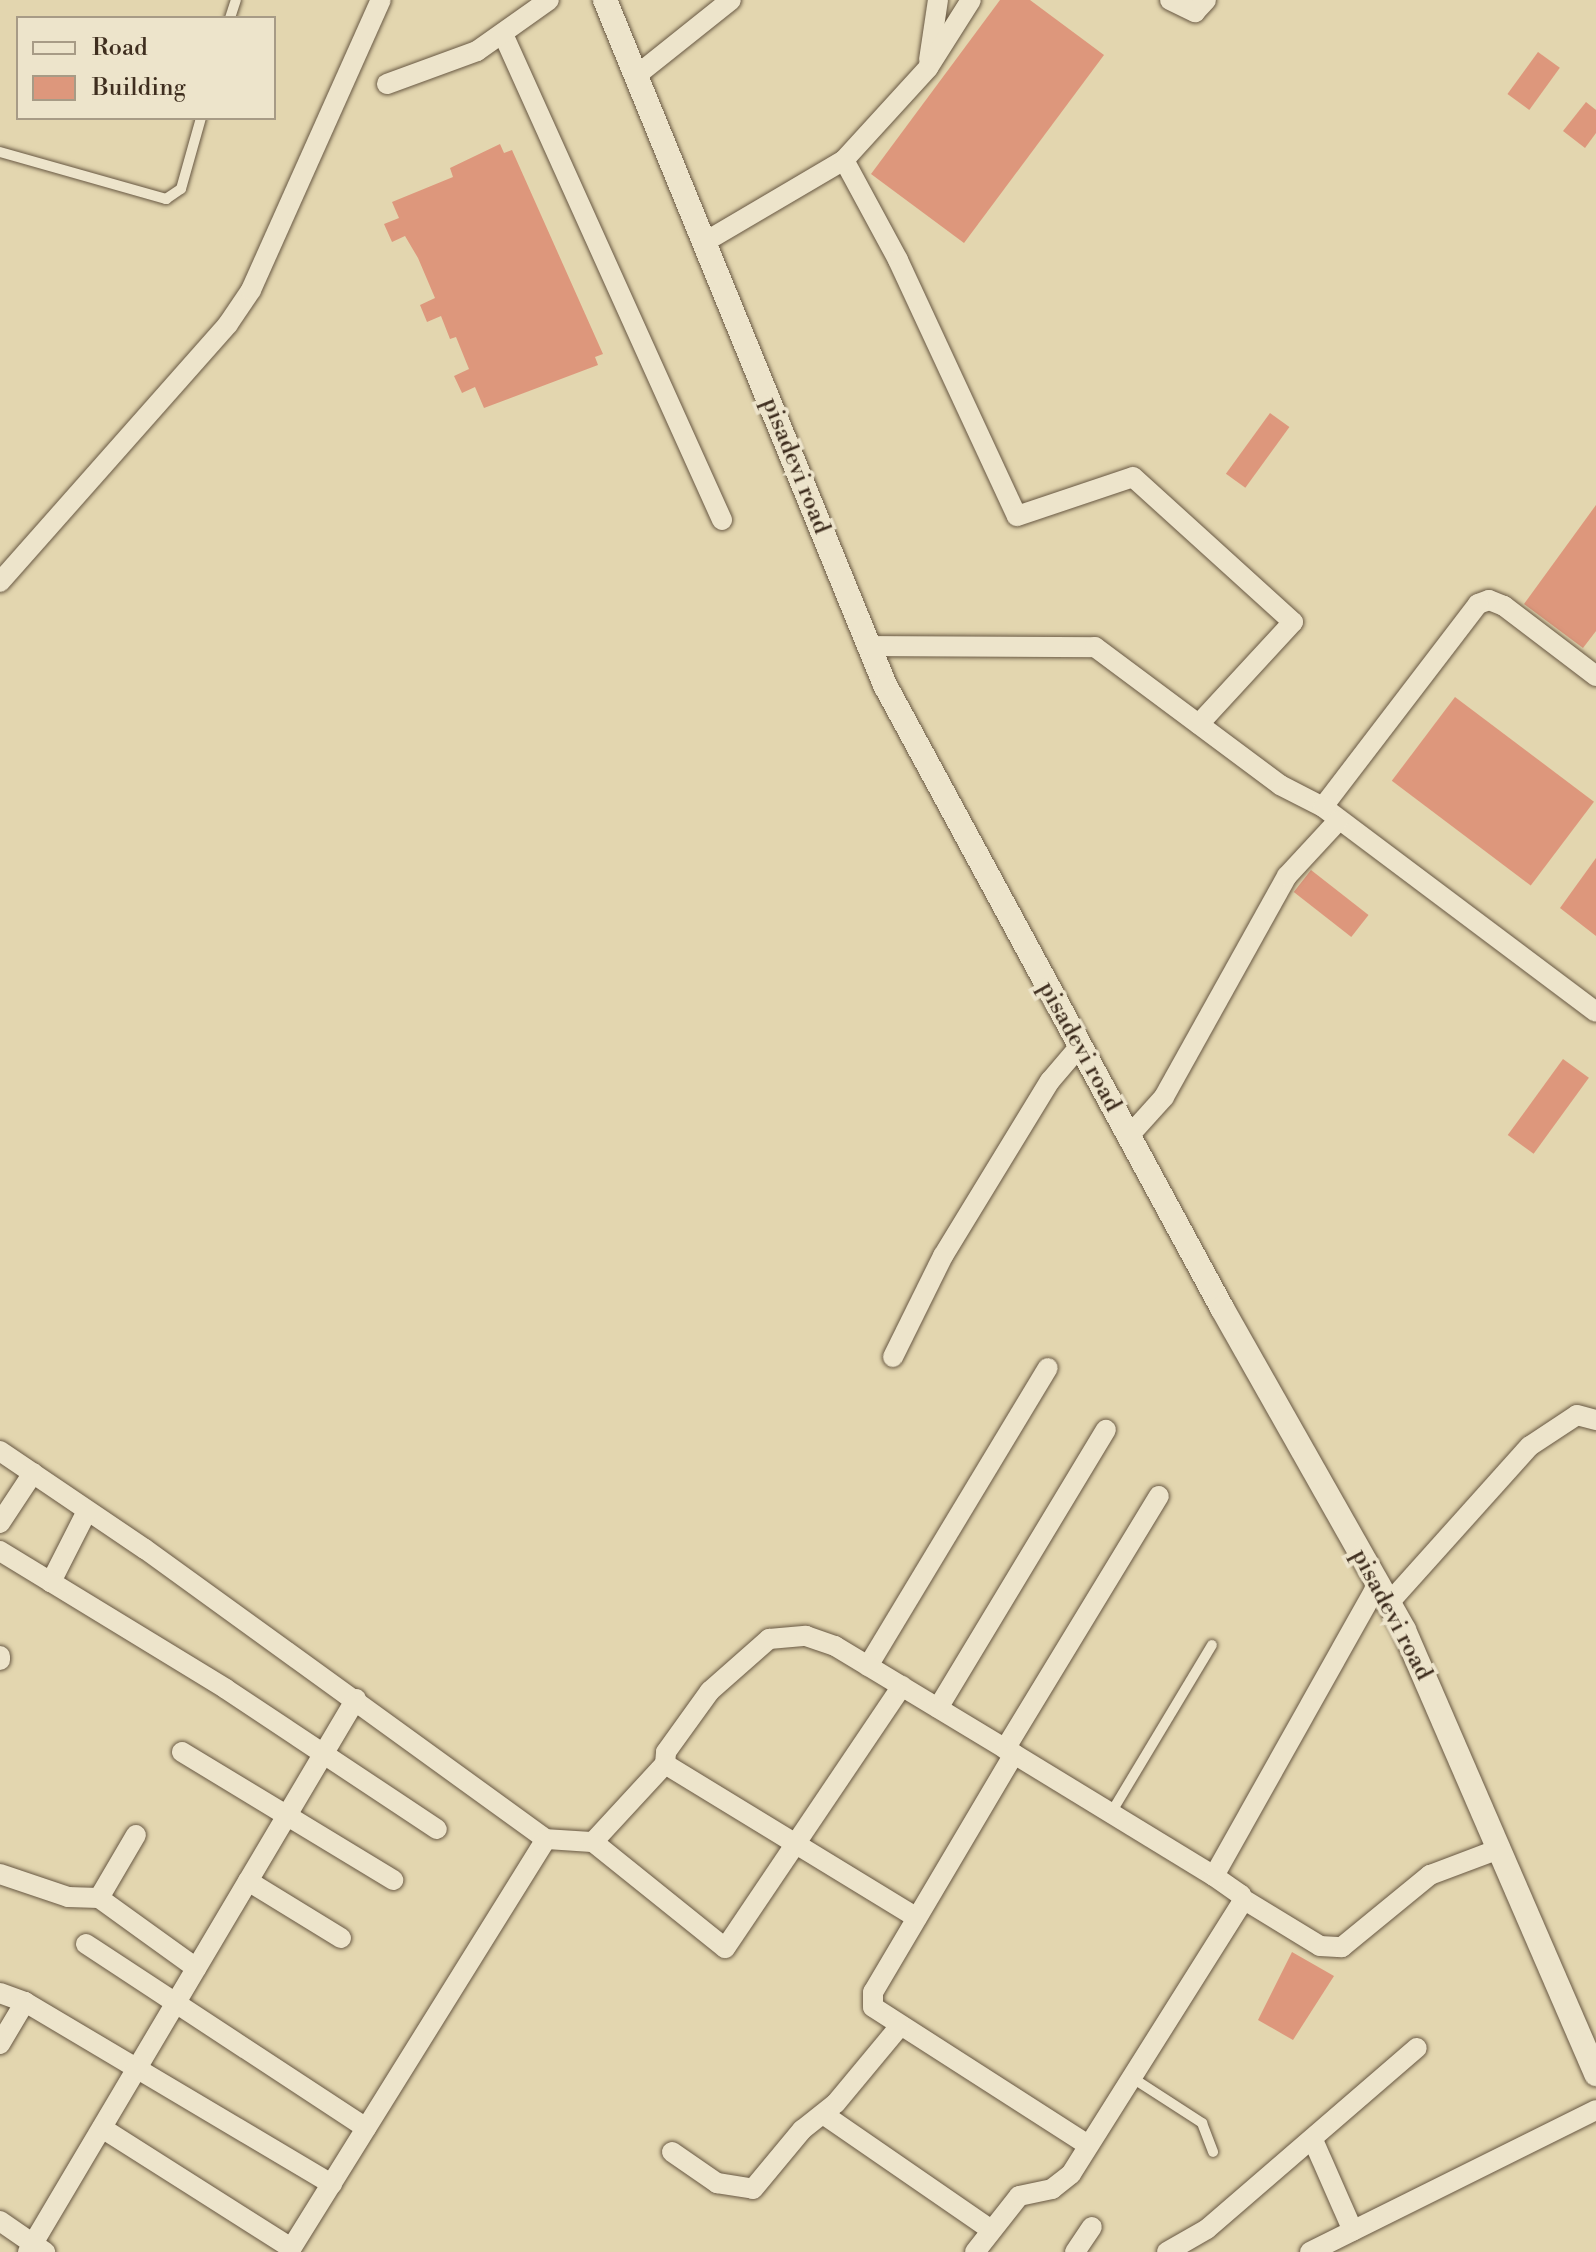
<!DOCTYPE html>
<html>
<head>
<meta charset="utf-8">
<style>
  body { margin:0 }
  #map { position:relative; width:1596px; height:2252px; overflow:hidden; background:#e3d6af; font-family:"Libre Bodoni",serif }
  div>[style] { position:absolute }
  .building>* { inset:0; background:#dd977c; transform-origin:0 0 }
  .roads { filter:drop-shadow(0 0 2px #685843) drop-shadow(0 0 2px #685843) }
  .service>* { height:10px; margin:-5px; padding:0 5px; transform-origin:5px; border-radius:5px; background:#ede4cb }
  .minor>* { height:20px; margin:-10px; padding:0 10px; transform-origin:10px; border-radius:10px; background:#ede4cb }
  .tertiary>* { height:24px; margin:-12px; padding:0 12px; transform-origin:12px; border-radius:12px; background:#ede4cb }
  span { translate:-50% -50%; white-space:nowrap; text-align:center; line-height:1.15; -webkit-text-stroke:7px #ede4cb; paint-order:stroke }
  .street-label { font-size:24px; color:#3f2e1f }
  .legend { position:absolute; left:16px; top:16px; width:260px; height:104px; box-sizing:border-box; background:#ede4cb; border:2px solid #a79b86; margin:0; padding:10px 14px; list-style:none; font-size:24px; color:#3f2e1f }
  .legend li { display:flex; align-items:center; gap:16px; height:40px }
  .legend b { width:40px; border:2px solid #a79b86 }
</style>
</head>
<body>
<div id="map">
  <div class="building">
    <div style="clip-path:polygon(1000px 0,1030px 0,1104px 55px,964px 243px,871px 174px)"></div>
    <div style="left:1538px;top:52px;width:27px;height:52px;rotate:36deg"></div>
    <div style="clip-path:polygon(1586px 102px,1596px 110px,1596px 133px,1585px 148px,1563px 131px)"></div>
    <div style="clip-path:polygon(500px 144px,504px 153px,512px 150px,603px 354px,595px 357px,598px 365px,484px 408px,475px 387px,462px 393px,454px 376px,469px 369px,456px 337px,450px 339px,441px 316px,427px 322px,420px 305px,435px 298px,418px 258px,405px 236px,392px 242px,384px 224px,399px 218px,392px 202px,453px 177px,450px 168px)"></div>
    <div style="left:1270px;top:413px;width:24px;height:75px;rotate:36deg"></div>
    <div style="clip-path:polygon(1596px 505px,1596px 631px,1583px 648px,1524px 604px)"></div>
    <div style="left:1455px;top:697px;width:174px;height:105px;rotate:37deg"></div>
    <div style="clip-path:polygon(1596px 858px,1596px 936px,1560px 908px)"></div>
    <div style="left:1311px;top:870px;width:73px;height:28px;rotate:38deg"></div>
    <div style="left:1563px;top:1059px;width:32px;height:94px;rotate:36deg"></div>
    <div style="clip-path:polygon(1292px 1952px,1334px 1976px,1293px 2040px,1258px 2020px)"></div>
  </div>
  <div class="roads">
    <div class="service">
      <div style="left:230px;top:18px;width:19px;rotate:-72deg"></div>
      <div style="left:0;top:152px;width:173px;rotate:15.8deg"></div>
      <div style="left:166px;top:199px;width:18px;rotate:-34deg"></div>
      <div style="left:181px;top:189px;width:74px;rotate:-74.3deg"></div>
      <div style="left:1111px;top:1813px;width:196px;rotate:-59deg"></div>
      <div style="left:1131px;top:2077px;width:85px;rotate:32.9deg"></div>
      <div style="left:1202px;top:2123px;width:31px;rotate:69deg"></div>
    </div>
    <div class="minor">
      <div style="left:1170px;top:0;width:28px;rotate:26deg"></div>
      <div style="left:1195px;top:12px;width:16px;rotate:-47deg"></div>
      <div style="left:503px;top:34px;width:533px;rotate:65.74deg"></div>
      <div style="left:929px;top:60px;width:61px;rotate:-81.5deg"></div>
      <div style="left:637px;top:75px;width:120px;rotate:-38.6deg"></div>
      <div style="left:387px;top:84px;width:96px;rotate:-20.1deg"></div>
      <div style="left:477px;top:51px;width:88px;rotate:-35.3deg"></div>
      <div style="left:844px;top:160px;width:114px;rotate:61.6deg"></div>
      <div style="left:898px;top:260px;width:282px;rotate:65.1deg"></div>
      <div style="left:1017px;top:516px;width:122px;rotate:-18.6deg"></div>
      <div style="left:1133px;top:477px;width:216px;rotate:42.2deg"></div>
      <div style="left:1293px;top:622px;width:139px;rotate:132.7deg"></div>
      <div style="left:703px;top:243px;width:164px;rotate:-30.5deg"></div>
      <div style="left:844px;top:160px;width:125px;rotate:-47.6deg"></div>
      <div style="left:928px;top:68px;width:80px;rotate:-57.7deg"></div>
      <div style="left:0;top:582px;width:344px;rotate:-48.5deg"></div>
      <div style="left:228px;top:324px;width:41px;rotate:-55.9deg"></div>
      <div style="left:251px;top:290px;width:318px;rotate:-65.9deg"></div>
      <div style="left:869px;top:646px;width:226px;rotate:0.3deg"></div>
      <div style="left:1095px;top:647px;width:231px;rotate:36.7deg"></div>
      <div style="left:1280px;top:785px;width:48px;rotate:27.1deg"></div>
      <div style="left:1596px;top:676px;width:116px;rotate:-142.7deg"></div>
      <div style="left:1504px;top:606px;width:16px;rotate:-158deg"></div>
      <div style="left:1489px;top:600px;width:12px;rotate:160deg"></div>
      <div style="left:1478px;top:604px;width:255px;rotate:127.4deg"></div>
      <div style="left:1323px;top:807px;width:341px;rotate:36.9deg"></div>
      <div style="left:1128px;top:1137px;width:54px;rotate:-48deg"></div>
      <div style="left:1164px;top:1097px;width:253px;rotate:-60.9deg"></div>
      <div style="left:1287px;top:876px;width:75px;rotate:-47.2deg"></div>
      <div style="left:893px;top:1357px;width:113px;rotate:-63.7deg"></div>
      <div style="left:943px;top:1256px;width:205px;rotate:-58.6deg"></div>
      <div style="left:1050px;top:1081px;width:45px;rotate:-49.5deg"></div>
      <div style="left:0;top:1451px;width:175px;rotate:34.1deg"></div>
      <div style="left:145px;top:1549px;width:495px;rotate:35.9deg"></div>
      <div style="left:546px;top:1839px;width:47px;rotate:3.7deg"></div>
      <div style="left:87px;top:1511px;width:80px;rotate:116.9deg"></div>
      <div style="left:51px;top:1582px;width:205px;rotate:31.4deg"></div>
      <div style="left:226px;top:1689px;width:253px;rotate:33.6deg"></div>
      <div style="left:0;top:1523px;width:60px;rotate:-56.6deg"></div>
      <div style="left:0;top:1551px;width:60px;rotate:31.3deg"></div>
      <div style="left:1388px;top:1604px;width:212px;rotate:-48.1deg"></div>
      <div style="left:1530px;top:1446px;width:56px;rotate:-33.4deg"></div>
      <div style="left:1577px;top:1415px;width:20px;rotate:15deg"></div>
      <div style="left:0;top:1656px;width:4px;rotate:90deg"></div>
      <div style="left:868px;top:1666px;width:348px;rotate:-58.9deg"></div>
      <div style="left:902px;top:1686px;width:316px;rotate:124deg"></div>
      <div style="left:725px;top:1948px;width:169px;rotate:-141.2deg"></div>
      <div style="left:593px;top:1842px;width:106px;rotate:-47.3deg"></div>
      <div style="left:665px;top:1764px;width:12px;rotate:-85deg"></div>
      <div style="left:666px;top:1752px;width:75px;rotate:-54.2deg"></div>
      <div style="left:710px;top:1691px;width:79px;rotate:-41.4deg"></div>
      <div style="left:769px;top:1639px;width:37px;rotate:-5deg"></div>
      <div style="left:806px;top:1636px;width:31px;rotate:19deg"></div>
      <div style="left:835px;top:1646px;width:209px;rotate:31.1deg"></div>
      <div style="left:1014px;top:1754px;width:234px;rotate:31.4deg"></div>
      <div style="left:938px;top:1708px;width:325px;rotate:-58.9deg"></div>
      <div style="left:1005px;top:1749px;width:296px;rotate:-58.7deg"></div>
      <div style="left:182px;top:1752px;width:247px;rotate:31.2deg"></div>
      <div style="left:1014px;top:1754px;width:277px;rotate:120.6deg"></div>
      <div style="left:873px;top:1992px;width:15px;rotate:90deg"></div>
      <div style="left:873px;top:2007px;width:255px;rotate:32.7deg"></div>
      <div style="left:665px;top:1764px;width:295px;rotate:31.4deg"></div>
      <div style="left:0;top:1874px;width:72px;rotate:18.7deg"></div>
      <div style="left:68px;top:1897px;width:31px;rotate:2deg"></div>
      <div style="left:99px;top:1898px;width:120px;rotate:35.8deg"></div>
      <div style="left:248px;top:1881px;width:109px;rotate:31.5deg"></div>
      <div style="left:99px;top:1898px;width:73px;rotate:-59.6deg"></div>
      <div style="left:1243px;top:1899px;width:90px;rotate:31.4deg"></div>
      <div style="left:1320px;top:1946px;width:22px;rotate:3deg"></div>
      <div style="left:1342px;top:1947px;width:114px;rotate:-39.3deg"></div>
      <div style="left:1430px;top:1875px;width:74px;rotate:-20.6deg"></div>
      <div style="left:86px;top:1944px;width:335px;rotate:33.3deg"></div>
      <div style="left:0;top:1993px;width:27px;rotate:20deg"></div>
      <div style="left:25px;top:2002px;width:49px;rotate:120.8deg"></div>
      <div style="left:25px;top:2002px;width:357px;rotate:30.7deg"></div>
      <div style="left:823px;top:2114px;width:204px;rotate:34.6deg"></div>
      <div style="left:102px;top:2128px;width:224px;rotate:32.4deg"></div>
      <div style="left:1313px;top:2140px;width:99px;rotate:66.3deg"></div>
      <div style="left:672px;top:2152px;width:55px;rotate:34.6deg"></div>
      <div style="left:717px;top:2183px;width:36px;rotate:9deg"></div>
      <div style="left:753px;top:2189px;width:77px;rotate:-50.3deg"></div>
      <div style="left:802px;top:2130px;width:43px;rotate:-38.5deg"></div>
      <div style="left:836px;top:2103px;width:99px;rotate:-50.3deg"></div>
      <div style="left:0;top:2221px;width:55px;rotate:34.6deg"></div>
      <div style="left:28px;top:2252px;width:643px;rotate:-59.33deg"></div>
      <div style="left:289px;top:2252px;width:486px;rotate:-58.1deg"></div>
      <div style="left:975px;top:2252px;width:71px;rotate:-51.8deg"></div>
      <div style="left:1019px;top:2196px;width:34px;rotate:-12deg"></div>
      <div style="left:1052px;top:2189px;width:24px;rotate:-38deg"></div>
      <div style="left:1071px;top:2174px;width:321px;rotate:-57.8deg"></div>
      <div style="left:1242px;top:1902px;width:7px;rotate:-98deg"></div>
      <div style="left:1241px;top:1895px;width:33px;rotate:-145deg"></div>
      <div style="left:1214px;top:1876px;width:333px;rotate:-60.7deg"></div>
      <div style="left:1075px;top:2252px;width:30px;rotate:-56deg"></div>
      <div style="left:1167px;top:2252px;width:46px;rotate:-29.9deg"></div>
      <div style="left:1207px;top:2229px;width:277px;rotate:-40.8deg"></div>
      <div style="left:1310px;top:2252px;width:319px;rotate:-26.4deg"></div>
    </div>
    <div class="tertiary">
      <div style="left:605px;top:0;width:740px;rotate:67.77deg"></div>
      <div style="left:885px;top:685px;width:708px;rotate:61.59deg"></div>
      <div style="left:1222px;top:1308px;width:370px;rotate:60.5deg"></div>
      <div style="left:1404px;top:1630px;width:484px;rotate:66.6deg"></div>
    </div>
  </div>
  <div class="street-label">
    <span style="left:795px;top:466px;rotate:68deg">pisadevi road</span>
    <span style="left:1079px;top:1047px;rotate:61deg">pisadevi road</span>
    <span style="left:1391px;top:1615px;rotate:62deg">pisadevi road</span>
  </div>
  <ul class="legend">
  <li><b style="height:10px;background:#ede4cb"></b>Road</li>
  <li><b style="height:22px;background:#dd977c"></b>Building</li>
  </ul>
</div>
</body>
</html>
